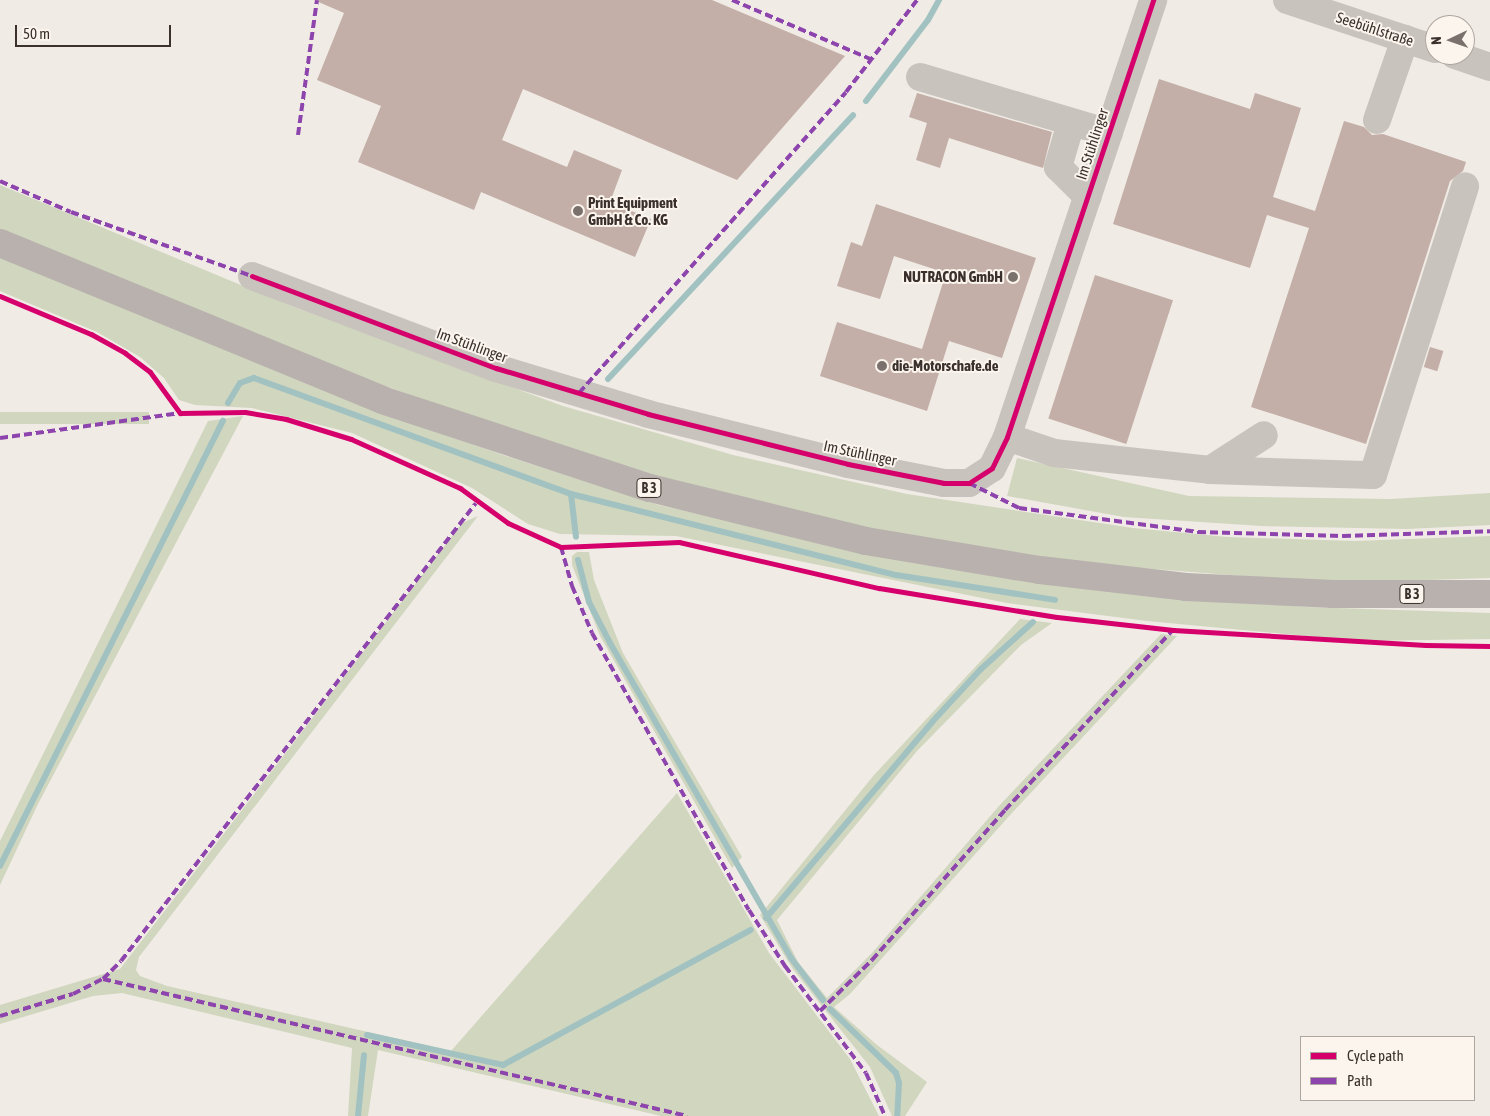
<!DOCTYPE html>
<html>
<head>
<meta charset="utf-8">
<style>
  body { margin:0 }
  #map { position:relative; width:1490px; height:1116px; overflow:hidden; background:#f0ebe5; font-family:"Asap Condensed",sans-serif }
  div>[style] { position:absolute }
  .green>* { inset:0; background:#d1d6bf; transform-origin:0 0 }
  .stream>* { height:6px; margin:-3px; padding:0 3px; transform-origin:3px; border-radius:3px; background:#a1c2c1 }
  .building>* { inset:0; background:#c3afa7; transform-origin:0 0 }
  .minor>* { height:28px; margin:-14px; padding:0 14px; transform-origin:14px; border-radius:14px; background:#c9c3be }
  .major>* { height:28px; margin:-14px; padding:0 14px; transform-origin:14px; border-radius:14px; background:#b8b1ad }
  .quiet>* { height:4px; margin-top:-2px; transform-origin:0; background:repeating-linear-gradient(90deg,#8e44ad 0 8px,transparent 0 12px) }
  .cycleway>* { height:5px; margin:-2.5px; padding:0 2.5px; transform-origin:2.5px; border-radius:2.5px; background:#d6006c }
  .dots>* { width:14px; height:14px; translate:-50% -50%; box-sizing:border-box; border:2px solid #fbf5ee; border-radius:50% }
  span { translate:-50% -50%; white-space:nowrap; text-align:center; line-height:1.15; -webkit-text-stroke:4px #fbf5ee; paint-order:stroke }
  .shield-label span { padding:1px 4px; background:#fbf5ee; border:1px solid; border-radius:4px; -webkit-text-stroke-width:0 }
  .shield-label { font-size:14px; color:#3b302b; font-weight:700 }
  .street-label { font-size:15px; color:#3b302b }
  .poi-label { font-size:15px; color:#3b302b; font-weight:700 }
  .left { translate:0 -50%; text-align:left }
  .right { translate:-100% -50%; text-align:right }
  .legend { position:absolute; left:1300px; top:1036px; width:175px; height:65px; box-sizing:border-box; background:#fbf5ee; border:1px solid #aea6a0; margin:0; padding:6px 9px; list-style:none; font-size:15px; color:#3b302b }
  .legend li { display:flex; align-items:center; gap:10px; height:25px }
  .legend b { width:25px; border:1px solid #aea6a0 }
  .north { position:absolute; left:1425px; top:15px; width:50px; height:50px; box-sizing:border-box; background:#fbf5ee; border:1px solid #aea6a0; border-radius:50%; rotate:267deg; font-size:14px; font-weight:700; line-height:20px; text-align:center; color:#3b302b }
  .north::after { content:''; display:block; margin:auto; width:18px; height:22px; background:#7a716c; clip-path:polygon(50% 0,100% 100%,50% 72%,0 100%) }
  .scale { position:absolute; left:15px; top:25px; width:156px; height:22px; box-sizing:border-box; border:2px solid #3b302b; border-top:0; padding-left:6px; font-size:15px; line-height:18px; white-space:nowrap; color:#3b302b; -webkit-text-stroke:4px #fbf5ee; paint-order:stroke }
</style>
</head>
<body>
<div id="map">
  <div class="green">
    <div style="clip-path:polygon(0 185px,289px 305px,563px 406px,733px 455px,907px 494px,1133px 528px,1227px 537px,1355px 541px,1490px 536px,1490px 578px,1332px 583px,1088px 564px,933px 541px,809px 515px,668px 480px,567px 450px,326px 365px,0 230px)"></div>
    <div style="clip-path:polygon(0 257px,356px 402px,503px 455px,659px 505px,909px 562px,1030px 582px,1307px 607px,1490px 613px,1490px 639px,1361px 641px,1147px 621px,1007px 603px,676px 536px,560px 534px,528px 524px,472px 488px,352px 433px,252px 408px,195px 405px,179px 400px,164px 378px,140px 357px,97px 332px,0 291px)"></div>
    <div style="left:149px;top:412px;width:12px;height:150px;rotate:90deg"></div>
    <div style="clip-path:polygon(243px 416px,38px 804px,0 885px,0 841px,208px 421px)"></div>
    <div style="clip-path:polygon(1017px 458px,1189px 496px,1391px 499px,1490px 493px,1490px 525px,1407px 529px,1262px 526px,1124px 517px,1007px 496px)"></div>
    <div style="clip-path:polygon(478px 516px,139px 957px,136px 970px,140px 976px,167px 986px,451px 1051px,677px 793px,769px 953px,850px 1059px,879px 1116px,661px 1116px,378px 1050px,368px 1116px,348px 1116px,352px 1048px,122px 993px,93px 996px,0 1024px,0 1005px,120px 969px,462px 523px)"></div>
    <div style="clip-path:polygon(577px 552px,589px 552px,594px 580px,623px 653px,742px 857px,732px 868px,600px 636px,572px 565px,572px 556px)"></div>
    <div style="clip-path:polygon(1020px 619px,1052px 623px,1021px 645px,917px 751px,777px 920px,798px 962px,827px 998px,872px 953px,999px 806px,1161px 634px,1177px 636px,1011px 814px,850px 994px,834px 1007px,877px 1045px,927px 1082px,905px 1116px,892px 1116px,870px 1067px,792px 968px,760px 915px,874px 775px)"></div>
  </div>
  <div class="stream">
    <div style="left:866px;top:101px;width:102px;rotate:-52.6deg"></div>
    <div style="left:928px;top:20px;width:23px;rotate:-61deg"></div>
    <div style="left:608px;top:379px;width:360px;rotate:-47.1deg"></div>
    <div style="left:228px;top:403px;width:23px;rotate:-59deg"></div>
    <div style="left:240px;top:383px;width:15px;rotate:-20deg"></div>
    <div style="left:254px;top:378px;width:338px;rotate:20.1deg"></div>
    <div style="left:571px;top:494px;width:335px;rotate:14deg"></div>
    <div style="left:896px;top:575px;width:161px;rotate:8.9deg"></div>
    <div style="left:571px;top:494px;width:43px;rotate:83.4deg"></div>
    <div style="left:578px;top:560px;width:43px;rotate:75.3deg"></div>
    <div style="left:589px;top:602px;width:46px;rotate:62.9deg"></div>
    <div style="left:610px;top:643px;width:363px;rotate:60.1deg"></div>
    <div style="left:791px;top:958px;width:53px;rotate:52.7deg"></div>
    <div style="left:0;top:866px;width:498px;rotate:-63.4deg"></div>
    <div style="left:766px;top:918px;width:258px;rotate:-49.7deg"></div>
    <div style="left:933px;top:721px;width:71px;rotate:-47.3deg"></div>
    <div style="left:981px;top:669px;width:70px;rotate:-42.1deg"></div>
    <div style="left:830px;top:1009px;width:92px;rotate:44.1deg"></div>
    <div style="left:896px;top:1073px;width:10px;rotate:73deg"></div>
    <div style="left:899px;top:1083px;width:33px;rotate:93deg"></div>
    <div style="left:367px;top:1035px;width:139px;rotate:12.4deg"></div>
    <div style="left:503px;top:1065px;width:282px;rotate:-28.6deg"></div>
    <div style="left:358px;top:1116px;width:61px;rotate:-84.4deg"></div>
  </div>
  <div class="building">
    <div style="clip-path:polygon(314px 0,712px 0,845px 56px,737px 180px,523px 89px,502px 140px,567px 167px,574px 150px,622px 170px,610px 202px,651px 219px,635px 257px,481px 192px,474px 210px,358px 162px,381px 106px,317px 80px,344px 13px)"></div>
    <div style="clip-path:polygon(1159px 79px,1250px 109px,1255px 93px,1301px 108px,1273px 197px,1315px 211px,1344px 121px,1364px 127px,1372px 135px,1383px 134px,1466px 162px,1463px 171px,1450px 181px,1366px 444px,1251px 407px,1309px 228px,1267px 215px,1250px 268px,1113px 224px)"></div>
    <div style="clip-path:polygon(917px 93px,1052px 132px,1043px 168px,949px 138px,940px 168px,916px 160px,927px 123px,909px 117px)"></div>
    <div style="clip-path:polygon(876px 204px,1036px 258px,1002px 358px,949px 341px,927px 411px,820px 376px,837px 322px,922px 349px,946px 273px,894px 256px,880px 299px,837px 286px,851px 242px,862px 246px)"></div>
    <div style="left:1095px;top:275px;width:82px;height:151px;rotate:18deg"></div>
    <div style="left:1430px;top:347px;width:14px;height:21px;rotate:17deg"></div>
  </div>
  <div class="minor">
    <div style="left:1287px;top:0;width:156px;rotate:18.3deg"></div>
    <div style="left:1455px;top:55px;width:37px;rotate:19deg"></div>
    <div style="left:920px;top:77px;width:197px;rotate:16.5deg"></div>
    <div style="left:1377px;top:120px;width:86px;rotate:-70.9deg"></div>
    <div style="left:1071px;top:123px;width:46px;rotate:106.5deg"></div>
    <div style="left:1058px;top:167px;width:42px;rotate:45deg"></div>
    <div style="left:252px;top:276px;width:261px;rotate:20.7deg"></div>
    <div style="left:496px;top:368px;width:159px;rotate:16.8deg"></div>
    <div style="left:648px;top:414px;width:206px;rotate:14deg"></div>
    <div style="left:848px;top:464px;width:98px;rotate:11.2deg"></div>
    <div style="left:944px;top:483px;width:25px"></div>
    <div style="left:969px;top:483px;width:27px;rotate:-33deg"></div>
    <div style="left:992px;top:468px;width:34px;rotate:-64deg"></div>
    <div style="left:1007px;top:437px;width:461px;rotate:-71.5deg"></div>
    <div style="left:1007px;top:437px;width:50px;rotate:18.8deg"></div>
    <div style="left:1054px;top:453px;width:157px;rotate:6.2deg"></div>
    <div style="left:1210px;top:470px;width:163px;rotate:1.8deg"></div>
    <div style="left:1373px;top:475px;width:303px;rotate:-72.3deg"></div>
    <div style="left:1210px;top:470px;width:64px;rotate:-32.9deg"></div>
  </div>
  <div class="major">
    <div style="left:0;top:243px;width:413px;rotate:22.3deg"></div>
    <div style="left:382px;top:400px;width:282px;rotate:18.2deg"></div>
    <div style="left:650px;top:488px;width:222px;rotate:13.8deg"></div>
    <div style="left:866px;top:541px;width:176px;rotate:9.5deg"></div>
    <div style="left:1040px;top:570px;width:147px;rotate:6.6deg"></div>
    <div style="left:1186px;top:587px;width:147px;rotate:2.7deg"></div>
    <div style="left:1333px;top:594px;width:157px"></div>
  </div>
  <div class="quiet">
    <div style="left:732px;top:0;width:153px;rotate:23.1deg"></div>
    <div style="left:298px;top:135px;width:136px;rotate:-82deg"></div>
    <div style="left:0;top:181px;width:77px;rotate:23.6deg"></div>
    <div style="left:71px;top:212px;width:192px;rotate:19.5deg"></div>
    <div style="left:579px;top:393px;width:402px;rotate:-48.4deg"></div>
    <div style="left:846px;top:92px;width:116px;rotate:-52.3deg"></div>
    <div style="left:0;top:438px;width:182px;rotate:-7.9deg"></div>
    <div style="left:969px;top:483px;width:56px;rotate:26.6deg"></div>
    <div style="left:1019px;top:508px;width:181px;rotate:7.6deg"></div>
    <div style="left:1198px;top:532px;width:145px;rotate:1.6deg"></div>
    <div style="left:1343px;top:536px;width:147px;rotate:-1.9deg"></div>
    <div style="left:561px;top:547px;width:41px;rotate:74.2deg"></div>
    <div style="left:572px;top:586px;width:51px;rotate:66.9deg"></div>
    <div style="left:592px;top:633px;width:318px;rotate:60.5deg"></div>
    <div style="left:749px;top:910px;width:67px;rotate:57.3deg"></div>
    <div style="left:785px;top:966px;width:134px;rotate:52.9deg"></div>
    <div style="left:866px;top:1073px;width:47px;rotate:66.2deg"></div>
    <div style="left:103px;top:979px;width:600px;rotate:13.2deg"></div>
    <div style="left:820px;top:1011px;width:73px;rotate:-44.4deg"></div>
    <div style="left:872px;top:960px;width:200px;rotate:-48.4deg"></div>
    <div style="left:1005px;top:810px;width:246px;rotate:-47deg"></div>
    <div style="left:0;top:1016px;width:76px;rotate:-16.8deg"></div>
    <div style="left:73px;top:994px;width:34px;rotate:-27deg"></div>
    <div style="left:103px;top:979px;width:25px;rotate:-45deg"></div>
    <div style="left:121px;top:961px;width:579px;rotate:-52.22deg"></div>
  </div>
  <div class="cycleway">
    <div style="left:252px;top:276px;width:261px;rotate:20.7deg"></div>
    <div style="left:496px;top:368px;width:159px;rotate:16.8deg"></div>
    <div style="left:648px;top:414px;width:206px;rotate:14deg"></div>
    <div style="left:848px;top:464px;width:98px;rotate:11.2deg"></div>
    <div style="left:944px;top:483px;width:25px"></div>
    <div style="left:969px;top:483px;width:27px;rotate:-33deg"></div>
    <div style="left:992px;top:468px;width:34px;rotate:-64deg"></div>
    <div style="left:1007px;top:437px;width:461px;rotate:-71.5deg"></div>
    <div style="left:0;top:296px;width:99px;rotate:22.7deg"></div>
    <div style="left:91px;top:334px;width:39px;rotate:29deg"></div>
    <div style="left:125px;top:353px;width:31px;rotate:37deg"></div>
    <div style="left:150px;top:372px;width:51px;rotate:53.8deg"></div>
    <div style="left:180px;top:413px;width:65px;rotate:-0.9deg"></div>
    <div style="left:245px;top:412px;width:42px;rotate:9.7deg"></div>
    <div style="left:286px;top:419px;width:68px;rotate:17.1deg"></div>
    <div style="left:351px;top:439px;width:120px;rotate:24.2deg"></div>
    <div style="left:460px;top:488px;width:59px;rotate:36.1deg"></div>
    <div style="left:508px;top:523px;width:58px;rotate:24.4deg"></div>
    <div style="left:561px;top:547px;width:118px;rotate:-2.4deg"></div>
    <div style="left:679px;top:542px;width:205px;rotate:13deg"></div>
    <div style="left:879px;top:588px;width:180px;rotate:9.3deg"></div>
    <div style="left:1057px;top:617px;width:117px;rotate:6.4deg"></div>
    <div style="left:1173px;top:630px;width:253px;rotate:3.4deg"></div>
    <div style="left:1426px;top:645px;width:64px;rotate:0.9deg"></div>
  </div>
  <div class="dots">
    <div style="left:578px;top:211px;background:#7a716c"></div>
    <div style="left:1013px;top:277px;background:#7a716c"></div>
    <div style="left:882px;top:366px;background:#7a716c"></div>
  </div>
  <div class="shield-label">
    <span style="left:649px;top:488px">B 3</span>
    <span style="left:1412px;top:594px">B 3</span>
  </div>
  <div class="street-label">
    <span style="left:1375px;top:29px;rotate:18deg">Seebühlstraße</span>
    <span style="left:1092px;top:144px;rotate:-72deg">Im Stühlinger</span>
    <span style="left:472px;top:345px;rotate:20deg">Im Stühlinger</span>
    <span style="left:860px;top:453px;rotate:12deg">Im Stühlinger</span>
  </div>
  <div class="poi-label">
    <span class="left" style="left:588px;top:211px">Print Equipment<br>GmbH &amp; Co. KG</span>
    <span class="right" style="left:1003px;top:277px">NUTRACON GmbH</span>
    <span class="left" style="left:892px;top:366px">die-Motorschafe.de</span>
  </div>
  <ul class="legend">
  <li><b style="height:6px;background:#d6006c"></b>Cycle path</li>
  <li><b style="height:6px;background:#8e44ad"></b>Path</li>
  </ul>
  <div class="north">N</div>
  <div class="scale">50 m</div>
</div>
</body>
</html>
